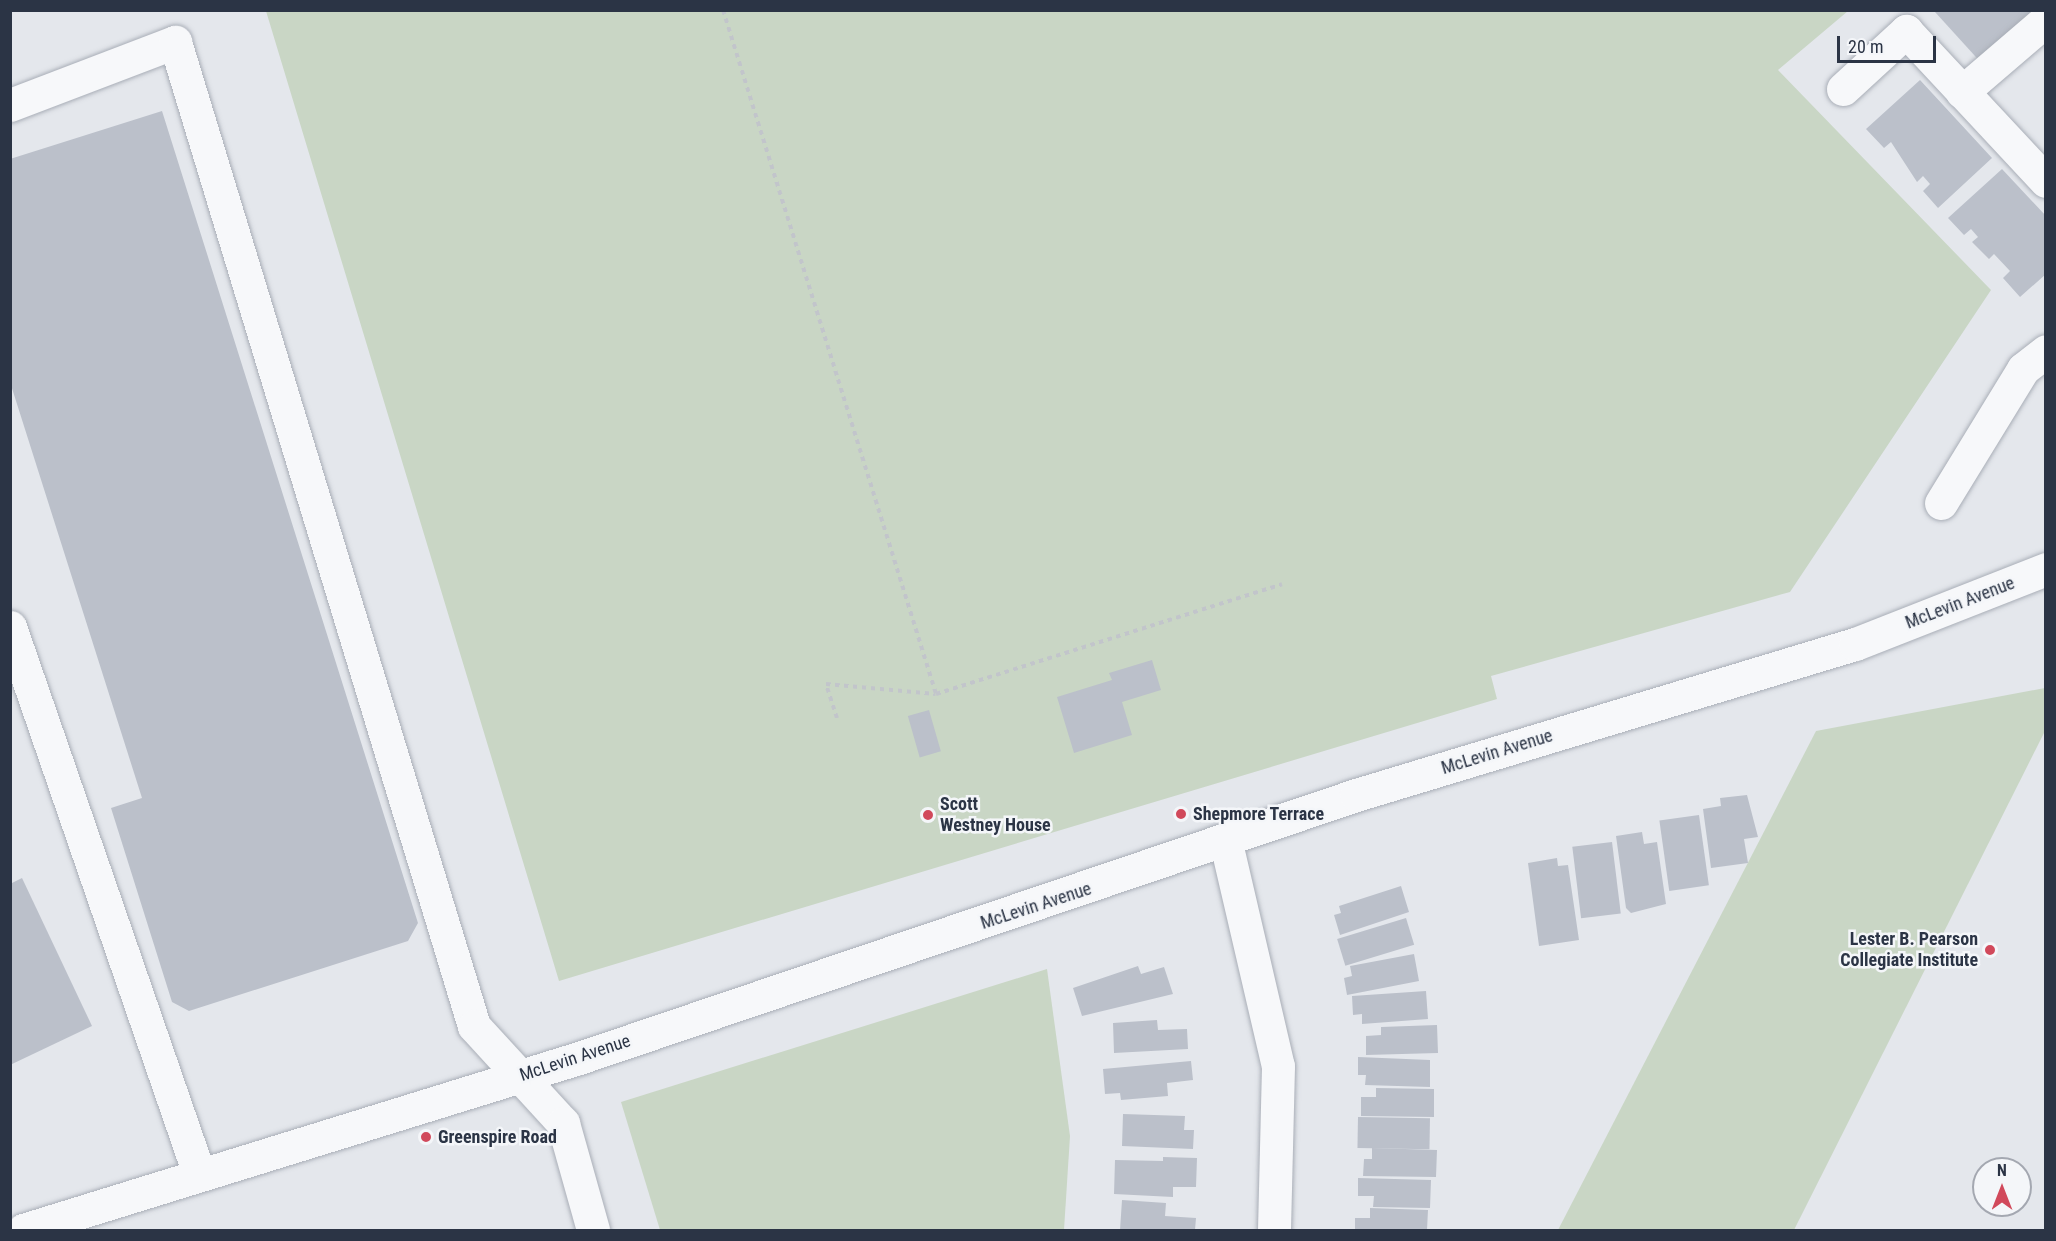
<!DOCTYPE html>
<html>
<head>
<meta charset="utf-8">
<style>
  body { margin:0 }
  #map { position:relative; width:2056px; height:1241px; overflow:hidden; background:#e4e7ec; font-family:"Roboto Condensed",sans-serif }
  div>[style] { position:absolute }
  .green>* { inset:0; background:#c9d6c5 }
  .building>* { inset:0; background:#bbc0ca; transform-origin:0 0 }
  .path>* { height:4px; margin-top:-2px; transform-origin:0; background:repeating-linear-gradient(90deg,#c2c5cb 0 4.5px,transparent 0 9px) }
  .roads { filter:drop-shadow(0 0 2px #a9aeb7) drop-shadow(0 0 2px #a9aeb7) }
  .minor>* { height:33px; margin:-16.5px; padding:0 16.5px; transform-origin:16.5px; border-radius:16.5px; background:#f7f8fa }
  .dots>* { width:16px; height:16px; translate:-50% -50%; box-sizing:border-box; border:3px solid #f4f6f9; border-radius:50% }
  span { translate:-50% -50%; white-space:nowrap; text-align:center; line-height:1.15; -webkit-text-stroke:5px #f4f6f9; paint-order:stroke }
  .street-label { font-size:18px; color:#2b3445 }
  .poi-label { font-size:18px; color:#2b3445; font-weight:700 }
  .left { translate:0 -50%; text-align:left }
  .right { translate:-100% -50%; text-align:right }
  .frame { position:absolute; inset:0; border:12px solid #2b3445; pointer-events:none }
  .north { position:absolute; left:1972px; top:1157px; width:60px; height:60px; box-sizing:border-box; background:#f4f6f9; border:2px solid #a4a8b1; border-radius:50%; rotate:0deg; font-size:16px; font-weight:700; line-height:24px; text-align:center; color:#2b3445 }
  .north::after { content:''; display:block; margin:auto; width:21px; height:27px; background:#d1495b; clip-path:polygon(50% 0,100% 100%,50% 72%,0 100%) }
  .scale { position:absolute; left:1837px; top:36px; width:99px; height:27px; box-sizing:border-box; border:3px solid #2b3445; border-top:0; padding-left:8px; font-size:18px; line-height:21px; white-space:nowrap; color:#2b3445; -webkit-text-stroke:4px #f4f6f9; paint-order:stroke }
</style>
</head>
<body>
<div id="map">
  <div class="green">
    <div style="clip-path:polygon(266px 11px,1848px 11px,1778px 70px,1991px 290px,1790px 592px,1491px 676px,1497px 699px,559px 981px)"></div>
    <div style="clip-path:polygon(2045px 688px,2045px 731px,1794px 1230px,1558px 1230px,1816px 731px)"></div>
    <div style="clip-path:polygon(1047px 969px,1070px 1136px,1064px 1230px,660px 1230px,621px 1102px)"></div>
  </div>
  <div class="building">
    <div style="clip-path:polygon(2046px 10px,1985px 67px,1935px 12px,1936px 10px)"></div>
    <div style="clip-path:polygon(1920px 80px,1992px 158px,1938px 208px,1923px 191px,1930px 184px,1923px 176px,1917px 182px,1891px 142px,1884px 148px,1866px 129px)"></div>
    <div style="clip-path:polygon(162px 111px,418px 923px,408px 941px,189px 1011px,172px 1002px,111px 808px,142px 798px,10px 382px,10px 159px)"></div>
    <div style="clip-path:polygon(2002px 169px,2046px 216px,2046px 274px,2020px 297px,2003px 278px,2010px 271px,1994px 254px,1989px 259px,1972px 242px,1978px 237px,1971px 229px,1964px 235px,1948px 218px)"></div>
    <div style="clip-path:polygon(1152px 660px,1161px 690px,1122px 702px,1132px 735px,1074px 753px,1057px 697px,1112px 680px,1109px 673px)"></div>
    <div style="left:929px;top:710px;width:43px;height:22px;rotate:74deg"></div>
    <div style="clip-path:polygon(1747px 795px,1758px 837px,1744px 839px,1748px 863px,1711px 868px,1703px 809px,1721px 806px,1720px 798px)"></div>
    <div style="left:1699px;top:815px;width:71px;height:40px;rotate:82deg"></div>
    <div style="clip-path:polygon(1642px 832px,1644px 844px,1657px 842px,1666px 904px,1631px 913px,1626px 908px,1616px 836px)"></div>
    <div style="left:1612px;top:842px;width:72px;height:40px;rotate:83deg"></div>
    <div style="clip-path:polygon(1557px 858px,1558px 866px,1568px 865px,1579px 940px,1539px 946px,1528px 863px)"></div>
    <div style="clip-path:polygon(22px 878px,92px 1026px,10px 1065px,10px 884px)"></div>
    <div style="clip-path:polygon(1401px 886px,1409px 912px,1340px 935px,1334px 915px,1341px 913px,1339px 906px)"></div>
    <div style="left:1406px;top:918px;width:28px;height:72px;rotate:73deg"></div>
    <div style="clip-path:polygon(1414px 954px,1419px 981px,1347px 995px,1344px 978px,1352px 976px,1350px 966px)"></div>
    <div style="clip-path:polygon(1138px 966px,1141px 974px,1164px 967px,1173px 994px,1082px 1016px,1073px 988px)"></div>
    <div style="clip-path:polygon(1426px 991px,1428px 1019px,1362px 1024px,1362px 1014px,1353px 1015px,1352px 996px)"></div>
    <div style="clip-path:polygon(1157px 1020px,1158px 1030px,1187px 1029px,1188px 1049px,1114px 1053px,1113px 1023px)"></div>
    <div style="clip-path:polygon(1437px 1025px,1438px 1053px,1366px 1055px,1366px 1036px,1381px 1035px,1381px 1027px)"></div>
    <div style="clip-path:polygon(1358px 1057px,1430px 1060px,1430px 1087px,1365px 1085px,1366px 1075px,1358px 1075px)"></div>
    <div style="clip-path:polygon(1191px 1061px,1193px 1080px,1167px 1083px,1168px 1096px,1121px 1100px,1120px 1093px,1105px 1094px,1103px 1069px)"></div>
    <div style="clip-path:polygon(1376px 1088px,1434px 1089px,1434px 1117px,1361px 1116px,1361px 1097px,1376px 1097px)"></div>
    <div style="clip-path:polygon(1123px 1114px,1185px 1116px,1184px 1130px,1194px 1130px,1193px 1149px,1122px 1146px)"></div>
    <div style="left:1358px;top:1117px;width:72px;height:31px;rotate:1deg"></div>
    <div style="clip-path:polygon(1372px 1148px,1437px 1150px,1436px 1177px,1363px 1176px,1364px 1159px,1372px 1159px)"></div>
    <div style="clip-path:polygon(1163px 1157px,1197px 1158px,1196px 1187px,1173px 1187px,1173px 1197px,1114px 1194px,1115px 1160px,1163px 1161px)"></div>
    <div style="clip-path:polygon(1358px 1178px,1431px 1180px,1430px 1208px,1373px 1207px,1374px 1196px,1358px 1196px)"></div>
    <div style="clip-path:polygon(1122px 1200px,1166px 1203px,1165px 1216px,1196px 1218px,1195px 1230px,1120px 1230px)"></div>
    <div style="clip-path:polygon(1370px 1208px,1428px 1210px,1427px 1230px,1355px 1230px,1355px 1218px,1370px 1218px)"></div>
  </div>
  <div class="path">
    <div style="left:723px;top:10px;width:716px;rotate:72.7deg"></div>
    <div style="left:936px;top:694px;width:363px;rotate:-17.6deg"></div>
    <div style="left:837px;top:718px;width:36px;rotate:-108deg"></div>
    <div style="left:826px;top:684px;width:110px;rotate:5.2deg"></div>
  </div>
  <div class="roads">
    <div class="minor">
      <div style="left:1843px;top:89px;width:86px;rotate:-42.6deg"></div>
      <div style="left:1906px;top:31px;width:205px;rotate:47deg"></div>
      <div style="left:1962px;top:92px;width:111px;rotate:-40.6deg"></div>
      <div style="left:10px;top:105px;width:177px;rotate:-20.9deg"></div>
      <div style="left:175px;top:42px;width:1028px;rotate:73.1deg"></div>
      <div style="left:474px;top:1026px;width:132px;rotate:47.5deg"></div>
      <div style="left:563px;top:1123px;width:111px;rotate:74.3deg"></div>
      <div style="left:1941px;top:503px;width:157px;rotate:-58.5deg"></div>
      <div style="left:2023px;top:369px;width:29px;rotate:-38deg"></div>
      <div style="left:10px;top:627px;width:579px;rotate:70.94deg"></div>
      <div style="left:1226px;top:843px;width:229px;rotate:76.9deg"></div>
      <div style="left:1278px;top:1066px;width:164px;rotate:91.4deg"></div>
      <div style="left:23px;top:1230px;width:582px;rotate:-17.19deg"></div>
      <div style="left:579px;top:1058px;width:820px;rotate:-18.7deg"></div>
      <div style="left:1356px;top:795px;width:521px;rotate:-16.84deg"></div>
      <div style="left:1855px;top:644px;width:205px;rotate:-21.4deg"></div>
    </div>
  </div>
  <div class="dots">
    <div style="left:1181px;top:814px;background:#d1495b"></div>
    <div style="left:928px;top:815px;background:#d1495b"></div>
    <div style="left:1990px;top:950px;background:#d1495b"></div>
    <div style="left:426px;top:1137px;background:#d1495b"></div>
  </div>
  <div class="street-label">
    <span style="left:1960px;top:603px;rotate:-21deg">McLevin Avenue</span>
    <span style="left:1497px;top:752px;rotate:-17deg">McLevin Avenue</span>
    <span style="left:1036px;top:906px;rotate:-18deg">McLevin Avenue</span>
    <span style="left:575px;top:1058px;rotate:-18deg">McLevin Avenue</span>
  </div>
  <div class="poi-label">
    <span class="left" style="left:940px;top:815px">Scott<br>Westney House</span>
    <span class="left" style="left:1193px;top:814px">Shepmore Terrace</span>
    <span class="right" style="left:1978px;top:950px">Lester B. Pearson<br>Collegiate Institute</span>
    <span class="left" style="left:438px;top:1137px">Greenspire Road</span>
  </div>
  <div class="frame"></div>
  <div class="north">N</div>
  <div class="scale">20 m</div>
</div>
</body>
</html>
